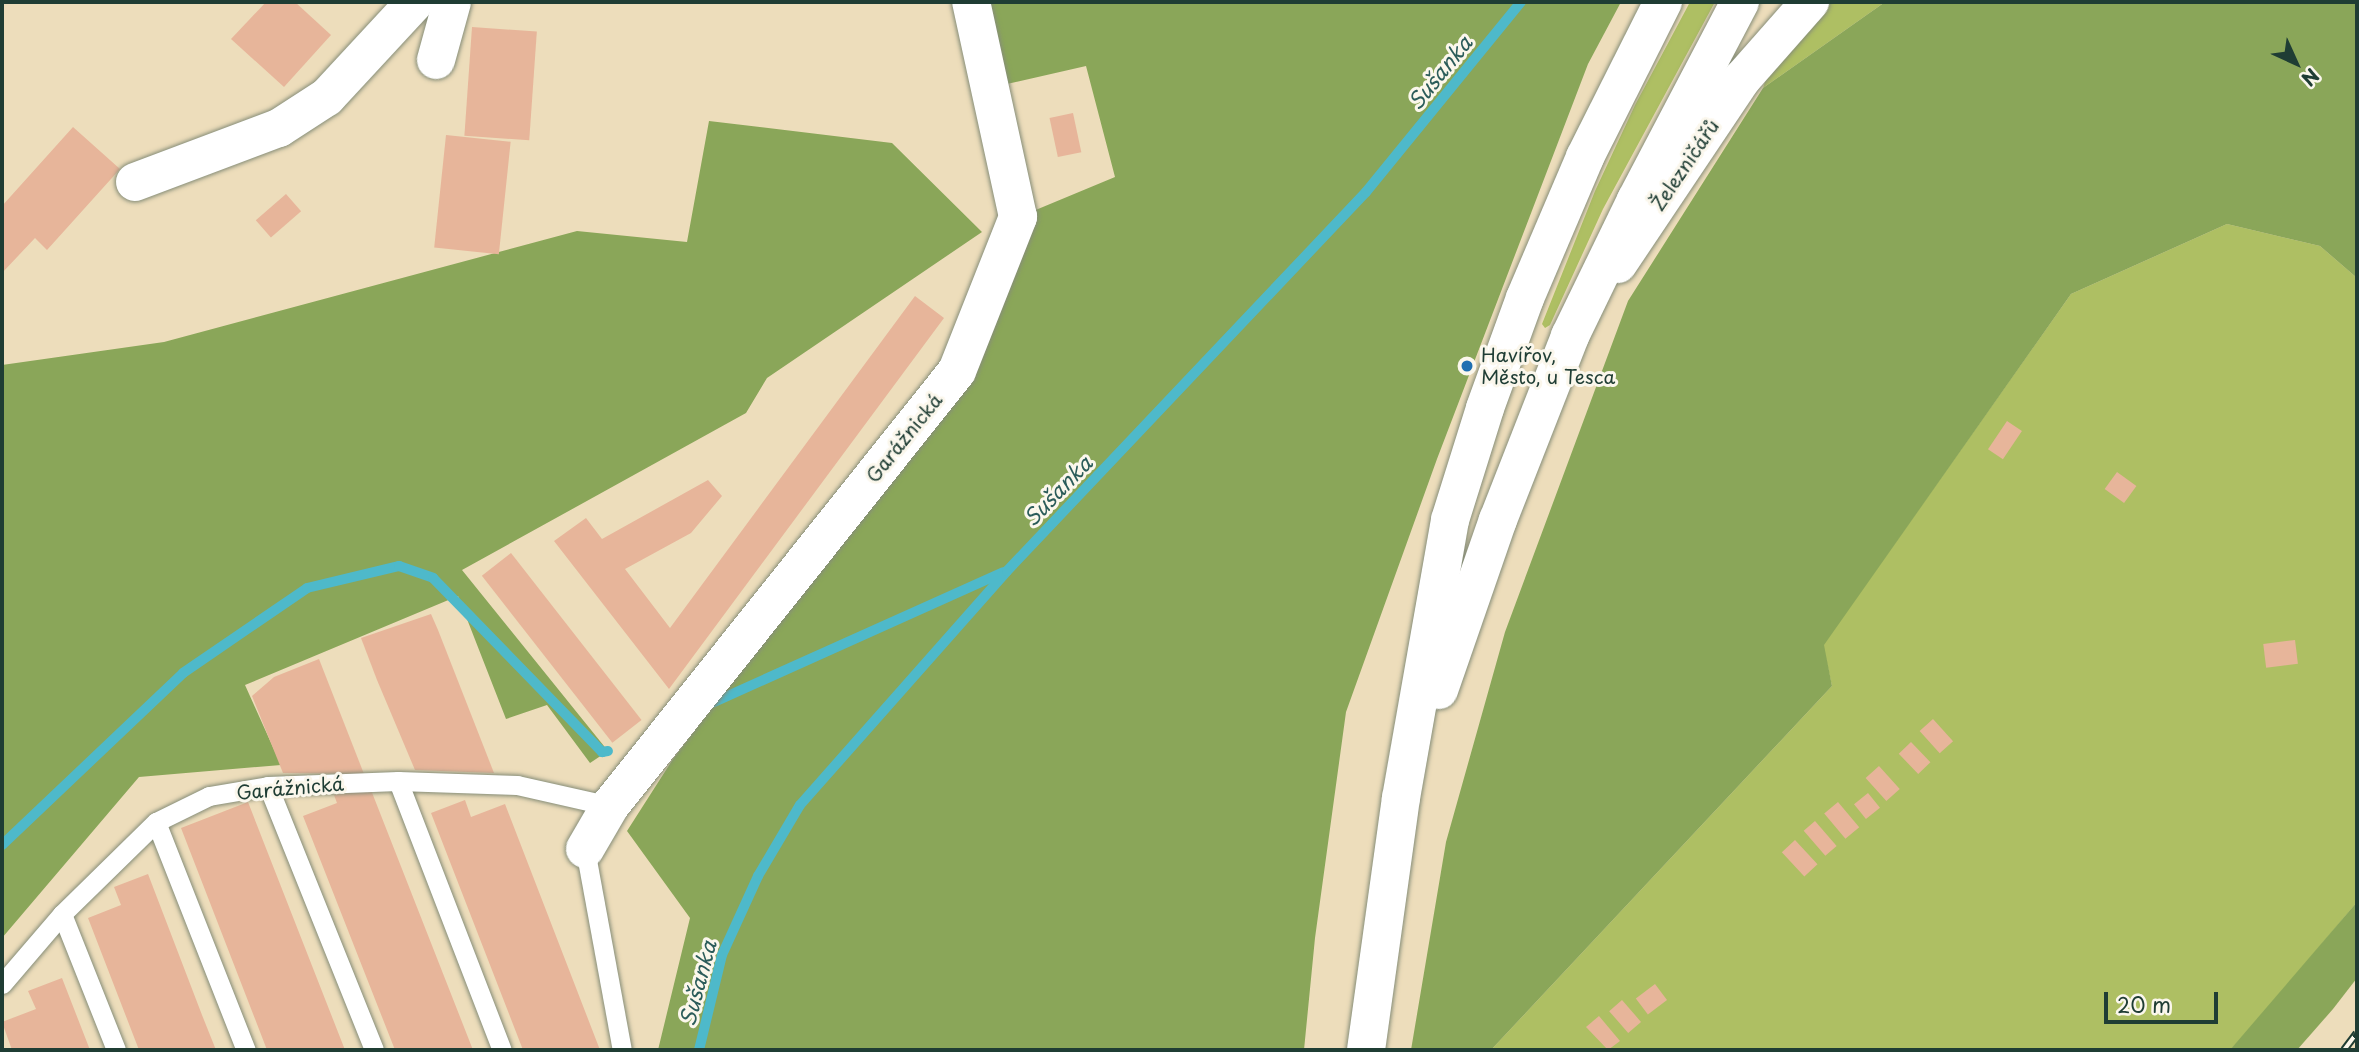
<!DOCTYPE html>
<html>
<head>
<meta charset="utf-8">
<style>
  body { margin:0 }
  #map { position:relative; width:2359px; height:1052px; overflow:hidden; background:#edddbb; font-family:"Playpen Sans",sans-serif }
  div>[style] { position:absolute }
  .green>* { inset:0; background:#aebf63 }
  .forest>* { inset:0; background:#8aa659 }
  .stream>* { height:10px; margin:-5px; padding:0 5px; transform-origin:5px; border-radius:5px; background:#4eb9ca }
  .building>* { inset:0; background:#e7b59a; transform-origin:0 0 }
  .roads { filter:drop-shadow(0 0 2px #868d78) drop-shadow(0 0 2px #868d78) }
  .service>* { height:19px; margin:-9.5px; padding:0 9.5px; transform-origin:9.5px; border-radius:9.5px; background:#fff }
  .minor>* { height:38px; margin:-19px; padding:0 19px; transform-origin:19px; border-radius:19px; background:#fff }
  .secondary>* { height:38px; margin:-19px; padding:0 19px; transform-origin:19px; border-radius:19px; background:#fff }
  .rail>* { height:8px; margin-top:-4px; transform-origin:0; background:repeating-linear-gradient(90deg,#fbf7ec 0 16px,#1f3d34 0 32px); box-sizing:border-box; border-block:2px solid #1f3d34 }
  .dots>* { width:19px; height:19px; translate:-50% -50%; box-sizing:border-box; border:4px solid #fbf7ec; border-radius:50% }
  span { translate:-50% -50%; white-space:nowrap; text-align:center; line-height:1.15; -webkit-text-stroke:6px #fbf7ec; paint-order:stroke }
  .street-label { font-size:19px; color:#1f3d34 }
  .poi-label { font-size:19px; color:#1f3d34 }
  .left { translate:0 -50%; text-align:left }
  .water-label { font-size:21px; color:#2b5c5a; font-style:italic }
  .frame { position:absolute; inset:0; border:4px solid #1f3d34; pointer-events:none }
  .north { position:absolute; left:2261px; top:28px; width:70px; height:70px; -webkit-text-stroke:5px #fbf7ec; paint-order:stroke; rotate:135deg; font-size:19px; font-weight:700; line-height:28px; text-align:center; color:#1f3d34 }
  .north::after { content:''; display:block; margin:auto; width:24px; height:32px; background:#1f3d34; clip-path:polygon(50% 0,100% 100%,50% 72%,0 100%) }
  .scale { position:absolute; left:2104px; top:992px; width:114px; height:32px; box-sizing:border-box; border:4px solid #1f3d34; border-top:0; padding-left:9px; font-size:21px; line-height:24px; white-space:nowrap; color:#1f3d34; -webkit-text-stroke:5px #fbf7ec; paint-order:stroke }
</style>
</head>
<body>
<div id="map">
  <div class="green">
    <div style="clip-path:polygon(1690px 2px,1715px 2px,1603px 209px,1550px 325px,1545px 328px,1542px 324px,1595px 191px,1635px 105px)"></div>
    <div style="clip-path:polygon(1831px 2px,1885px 2px,1763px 88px,1767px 76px)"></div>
    <div style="clip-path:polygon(2227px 224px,2320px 246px,2357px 278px,2357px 902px,2242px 1039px,2230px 1050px,1491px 1050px,1832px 686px,1823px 645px,2071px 294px)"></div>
  </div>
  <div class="forest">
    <div style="clip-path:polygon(983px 2px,1621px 2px,1588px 64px,1437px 459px,1346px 712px,1315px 938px,1304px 1050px,658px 1050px,690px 918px,627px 831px,673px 759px,958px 387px,1026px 214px,1115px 177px,1086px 66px,998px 86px)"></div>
    <div style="clip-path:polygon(1885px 2px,2357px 2px,2357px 278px,2320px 246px,2227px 224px,2071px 294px,1824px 645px,1832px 686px,1491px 1050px,1411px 1050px,1446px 842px,1505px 632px,1628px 301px,1763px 88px)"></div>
    <div style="clip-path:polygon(709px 121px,892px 143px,982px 232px,767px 378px,746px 413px,462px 570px,608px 751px,590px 763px,547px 705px,506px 719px,458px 596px,245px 685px,281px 765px,139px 777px,2px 938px,2px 365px,164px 342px,577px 231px,687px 242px)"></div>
    <div style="clip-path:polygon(2357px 902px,2357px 978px,2333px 1009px,2297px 1050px,2230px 1050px)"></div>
  </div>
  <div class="stream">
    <div style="left:712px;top:703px;width:319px;rotate:-24.2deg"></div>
    <div style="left:2px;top:845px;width:250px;rotate:-43.5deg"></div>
    <div style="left:183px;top:673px;width:150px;rotate:-34.4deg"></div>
    <div style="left:307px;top:588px;width:95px;rotate:-13.4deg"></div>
    <div style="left:399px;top:566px;width:36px;rotate:19deg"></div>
    <div style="left:433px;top:578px;width:243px;rotate:45.8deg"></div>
    <div style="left:602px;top:752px;width:6px;rotate:-9deg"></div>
    <div style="left:699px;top:1050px;width:98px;rotate:-76.4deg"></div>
    <div style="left:722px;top:955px;width:87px;rotate:-65.5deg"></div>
    <div style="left:758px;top:876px;width:82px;rotate:-59.4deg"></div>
    <div style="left:800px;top:805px;width:312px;rotate:-48.5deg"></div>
    <div style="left:1007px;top:571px;width:522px;rotate:-46.55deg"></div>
    <div style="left:1366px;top:192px;width:245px;rotate:-50.8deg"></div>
  </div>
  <div class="building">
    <div style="clip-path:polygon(266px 2px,295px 2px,331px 35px,284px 87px,231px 39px)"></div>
    <div style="left:472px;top:27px;width:65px;height:109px;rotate:4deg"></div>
    <div style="left:1073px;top:113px;width:40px;height:24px;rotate:78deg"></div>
    <div style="clip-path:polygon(73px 127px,120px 169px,47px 250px,35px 238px,2px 273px,2px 206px)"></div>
    <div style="left:446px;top:135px;width:65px;height:113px;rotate:6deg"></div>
    <div style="left:286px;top:194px;width:23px;height:40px;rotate:49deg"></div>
    <div style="clip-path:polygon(915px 296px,944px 318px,669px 689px,554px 541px,586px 518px,602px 539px,708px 480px,722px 496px,691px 533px,625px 569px,670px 628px)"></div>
    <div style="left:2007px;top:421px;width:18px;height:34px;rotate:34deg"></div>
    <div style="left:2117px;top:472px;width:24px;height:21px;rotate:36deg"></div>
    <div style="left:511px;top:553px;width:212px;height:37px;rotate:52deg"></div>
    <div style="clip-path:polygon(431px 614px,438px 630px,494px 773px,415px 770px,377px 680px,361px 638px)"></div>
    <div style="left:2295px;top:640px;width:24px;height:32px;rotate:83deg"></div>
    <div style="clip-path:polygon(319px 659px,364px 774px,283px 773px,252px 696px,274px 677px)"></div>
    <div style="left:1933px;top:719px;width:30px;height:18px;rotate:48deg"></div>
    <div style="left:1911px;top:742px;width:28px;height:17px;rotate:46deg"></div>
    <div style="left:1879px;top:766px;width:31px;height:18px;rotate:48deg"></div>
    <div style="clip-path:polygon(371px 790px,473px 1050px,395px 1050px,303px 816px,337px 803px,334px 795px)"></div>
    <div style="left:1868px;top:793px;width:19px;height:18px;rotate:51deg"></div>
    <div style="clip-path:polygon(465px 800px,471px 817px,505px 804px,600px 1050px,523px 1050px,431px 813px)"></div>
    <div style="clip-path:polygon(248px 802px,262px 838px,345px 1050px,267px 1050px,262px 1037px,181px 828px)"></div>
    <div style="left:1838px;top:802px;width:33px;height:18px;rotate:50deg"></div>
    <div style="left:1815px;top:821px;width:33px;height:15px;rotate:49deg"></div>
    <div style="left:1795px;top:840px;width:33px;height:18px;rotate:47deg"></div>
    <div style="clip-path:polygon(148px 874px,202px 1015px,216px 1050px,139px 1050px,88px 918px,121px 905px,114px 887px)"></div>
    <div style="clip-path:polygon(62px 978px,90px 1050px,12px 1050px,2px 1022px,36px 1009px,28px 991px)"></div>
    <div style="left:1655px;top:984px;width:20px;height:24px;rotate:53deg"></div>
    <div style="left:1622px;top:1000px;width:29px;height:17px;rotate:49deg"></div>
    <div style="clip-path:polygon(1599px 1016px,1620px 1041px,1608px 1050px,1586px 1027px)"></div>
  </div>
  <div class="roads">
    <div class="service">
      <div style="left:398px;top:781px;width:288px;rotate:68.9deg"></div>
      <div style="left:268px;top:786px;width:284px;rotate:68.1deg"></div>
      <div style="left:156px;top:822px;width:245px;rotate:68.5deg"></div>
      <div style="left:585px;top:849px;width:204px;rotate:79.6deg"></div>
      <div style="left:62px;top:914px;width:146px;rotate:68.3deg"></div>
      <div style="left:2px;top:984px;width:92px;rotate:-49.4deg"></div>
      <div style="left:62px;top:914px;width:132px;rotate:-44.4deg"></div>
      <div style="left:156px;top:822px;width:59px;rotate:-26.1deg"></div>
      <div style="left:209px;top:796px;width:60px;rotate:-9.6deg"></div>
      <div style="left:268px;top:786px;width:130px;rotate:-2.2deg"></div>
      <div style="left:398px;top:781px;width:119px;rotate:1.9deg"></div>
      <div style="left:517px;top:785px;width:95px;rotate:12.7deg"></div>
    </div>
    <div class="minor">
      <div style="left:436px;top:60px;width:60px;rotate:-74.6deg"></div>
      <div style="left:135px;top:182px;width:154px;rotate:-20.6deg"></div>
      <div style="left:279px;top:128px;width:57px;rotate:-32.9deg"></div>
      <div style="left:327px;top:97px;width:129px;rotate:-47.2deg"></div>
      <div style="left:1618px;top:264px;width:223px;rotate:-56.2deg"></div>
      <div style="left:1742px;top:79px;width:103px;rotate:-48.6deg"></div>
      <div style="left:585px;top:849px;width:50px;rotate:-59.8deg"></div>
      <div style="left:610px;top:806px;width:556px;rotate:-51.42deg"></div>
      <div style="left:957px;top:371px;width:166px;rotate:-68.4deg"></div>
      <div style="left:1018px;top:217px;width:220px;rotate:-102.3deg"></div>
    </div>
    <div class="secondary">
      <div style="left:1439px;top:690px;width:180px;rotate:-70.9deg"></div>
      <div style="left:1498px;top:520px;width:198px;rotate:-68.6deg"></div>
      <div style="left:1570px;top:336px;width:151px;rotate:-64.1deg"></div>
      <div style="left:1636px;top:200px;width:224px;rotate:-62.3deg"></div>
      <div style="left:1366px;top:1050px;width:254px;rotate:-82.1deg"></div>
      <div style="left:1401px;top:798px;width:282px;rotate:-80deg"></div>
      <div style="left:1450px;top:520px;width:117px;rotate:-72.6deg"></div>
      <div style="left:1485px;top:408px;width:117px;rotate:-70deg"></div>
      <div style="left:1525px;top:298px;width:153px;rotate:-66.9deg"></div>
      <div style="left:1585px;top:157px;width:174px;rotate:-63.3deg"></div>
    </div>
  </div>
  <div class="rail">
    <div style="left:2344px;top:1050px;width:21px;rotate:-53deg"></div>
  </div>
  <div class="dots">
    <div style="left:1467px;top:366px;background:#1f6fb2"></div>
  </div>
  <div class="street-label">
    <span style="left:1685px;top:165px;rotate:-56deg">Železničářů</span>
    <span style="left:904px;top:438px;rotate:-51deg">Garážnická</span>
    <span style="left:290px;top:788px;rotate:-5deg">Garážnická</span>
  </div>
  <div class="poi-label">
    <span class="left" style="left:1481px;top:366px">Havířov,<br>Město, u Tesca</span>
  </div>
  <div class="water-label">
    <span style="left:1439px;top:72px;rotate:-51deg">Sušanka</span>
    <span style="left:1057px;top:490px;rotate:-46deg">Sušanka</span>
    <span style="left:697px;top:983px;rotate:-75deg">Sušanka</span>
  </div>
  <div class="frame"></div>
  <div class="north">N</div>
  <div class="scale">20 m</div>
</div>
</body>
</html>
